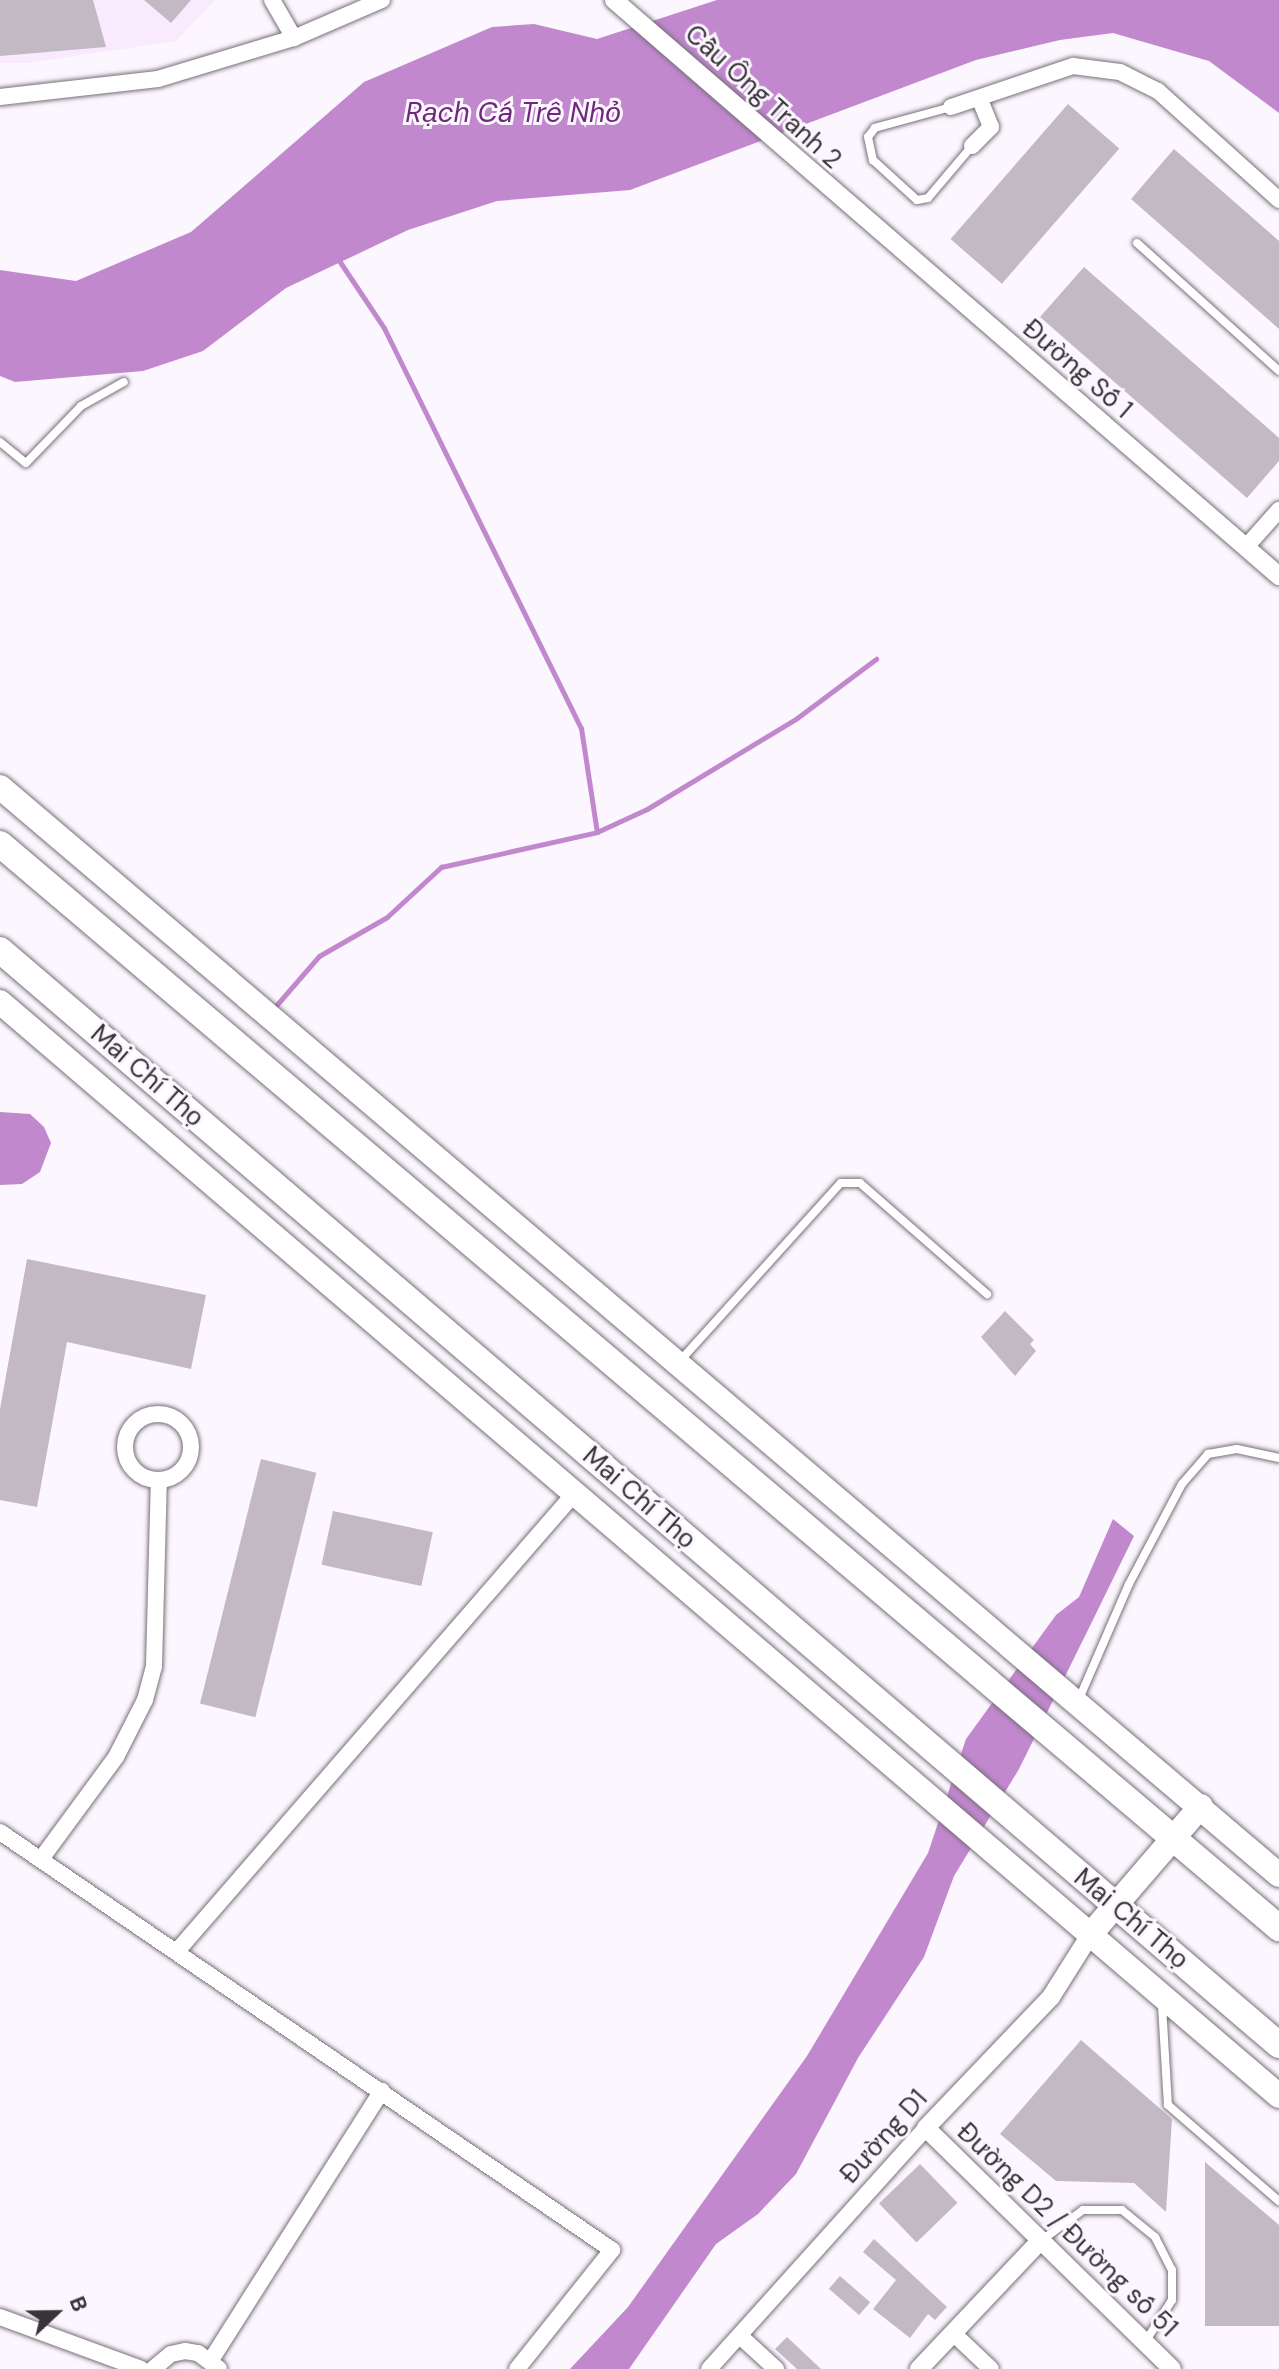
<!DOCTYPE html>
<html>
<head>
<meta charset="utf-8">
<style>
  body { margin:0 }
  #map { position:relative; width:1279px; height:2369px; overflow:hidden; background:#fcf6fe; font-family:"DM Sans",sans-serif }
  div>[style] { position:absolute }
  .built>* { inset:0; background:#f9eafd }
  .water>* { inset:0; background:#c188ce }
  .stream>* { height:5px; margin:-2.5px; padding:0 2.5px; transform-origin:2.5px; border-radius:2.5px; background:#c188ce }
  .building>* { inset:0; background:#c3b9c5; transform-origin:0 0 }
  .roads { filter:drop-shadow(0 0 2px #786f7a) drop-shadow(0 0 2px #786f7a) }
  .service>* { height:8px; margin:-4px; padding:0 4px; transform-origin:4px; border-radius:4px; background:#fff }
  .minor>* { height:16px; margin:-8px; padding:0 8px; transform-origin:8px; border-radius:8px; background:#fff }
  .minor>.ring { margin:-8px; padding:0; box-sizing:content-box; background:none; border:16px solid #fff; border-radius:50% }
  .tertiary>* { height:18px; margin:-9px; padding:0 9px; transform-origin:9px; border-radius:9px; background:#fff }
  .primary>* { height:24px; margin:-12px; padding:0 12px; transform-origin:12px; border-radius:12px; background:#fff }
  .trunk>* { height:26px; margin:-13px; padding:0 13px; transform-origin:13px; border-radius:13px; background:#fff }
  span { translate:-50% -50%; white-space:nowrap; text-align:center; line-height:1.15; -webkit-text-stroke:6px #fcf6fe; paint-order:stroke }
  .street-label { font-size:26px; color:#383439 }
  .water-label { font-size:28px; color:#6d287c; font-style:italic }
  .north { position:absolute; left:16px; top:2273px; width:80px; height:80px; -webkit-text-stroke:6px #fcf6fe; paint-order:stroke; rotate:68deg; font-size:22px; font-weight:700; line-height:32px; text-align:center; color:#383439 }
  .north::after { content:''; display:block; margin:auto; width:28px; height:36px; background:#383439; clip-path:polygon(50% 0,100% 100%,50% 72%,0 100%) }
</style>
</head>
<body>
<div id="map">
  <div class="built">
    <div style="clip-path:polygon(0 0,215px 0,176px 41px,28px 63px,0 63px)"></div>
  </div>
  <div class="water">
    <div style="clip-path:polygon(717px 0,1279px 0,1279px 113px,1209px 61px,1113px 33px,1060px 40px,976px 60px,630px 190px,497px 201px,408px 230px,286px 288px,203px 351px,143px 371px,15px 382px,0 376px,0 270px,76px 281px,191px 232px,364px 82px,492px 27px,534px 24px,597px 39px)"></div>
    <div style="clip-path:polygon(0 1112px,30px 1114px,44px 1127px,51px 1143px,40px 1172px,22px 1184px,0 1185px)"></div>
    <div style="clip-path:polygon(1113px 1519px,1134px 1536px,1087px 1632px,1019px 1769px,954px 1876px,924px 1957px,858px 2058px,796px 2174px,758px 2214px,716px 2244px,629px 2369px,570px 2369px,628px 2307px,807px 2056px,928px 1853px,966px 1739px,1056px 1615px,1079px 1597px)"></div>
  </div>
  <div class="stream">
    <div style="left:340px;top:262px;width:79px;rotate:56.3deg"></div>
    <div style="left:384px;top:328px;width:446px;rotate:63.8deg"></div>
    <div style="left:581px;top:728px;width:105px;rotate:81.3deg"></div>
    <div style="left:273px;top:1009px;width:70px;rotate:-49deg"></div>
    <div style="left:319px;top:956px;width:78px;rotate:-29.8deg"></div>
    <div style="left:387px;top:917px;width:74px;rotate:-42.8deg"></div>
    <div style="left:441px;top:867px;width:160px;rotate:-12.6deg"></div>
    <div style="left:597px;top:832px;width:55px;rotate:-24.7deg"></div>
    <div style="left:647px;top:809px;width:175px;rotate:-31.2deg"></div>
    <div style="left:797px;top:718px;width:99px;rotate:-36.8deg"></div>
  </div>
  <div class="building">
    <div style="clip-path:polygon(0 0,93px 0,106px 47px,0 56px)"></div>
    <div style="clip-path:polygon(144px 0,191px 0,171px 23px)"></div>
    <div style="left:1068px;top:104px;width:68px;height:179px;rotate:41deg"></div>
    <div style="clip-path:polygon(1174px 149px,1279px 241px,1279px 329px,1131px 199px)"></div>
    <div style="clip-path:polygon(1084px 267px,1279px 438px,1279px 461px,1247px 498px,1040px 317px)"></div>
    <div style="clip-path:polygon(27px 1259px,206px 1295px,191px 1369px,67px 1342px,37px 1507px,0 1500px,0 1409px)"></div>
    <div style="clip-path:polygon(1005px 1311px,1034px 1340px,1030px 1344px,1036px 1351px,1015px 1376px,981px 1337px)"></div>
    <div style="left:261px;top:1459px;width:57px;height:252px;rotate:14deg"></div>
    <div style="left:333px;top:1511px;width:102px;height:55px;rotate:12deg"></div>
    <div style="clip-path:polygon(1081px 2040px,1172px 2119px,1166px 2212px,1134px 2183px,1056px 2181px,1000px 2134px)"></div>
    <div style="clip-path:polygon(1205px 2162px,1279px 2225px,1279px 2326px,1205px 2326px)"></div>
    <div style="left:920px;top:2164px;width:54px;height:57px;rotate:46deg"></div>
    <div style="clip-path:polygon(874px 2239px,947px 2307px,935px 2320px,928px 2314px,910px 2338px,873px 2309px,896px 2280px,863px 2252px)"></div>
    <div style="left:840px;top:2276px;width:40px;height:17px;rotate:41deg"></div>
    <div style="clip-path:polygon(787px 2337px,821px 2369px,797px 2369px,775px 2349px)"></div>
  </div>
  <div class="roads">
    <div class="service">
      <div style="left:951px;top:107px;width:79px;rotate:164.6deg"></div>
      <div style="left:875px;top:128px;width:11px;rotate:128deg"></div>
      <div style="left:868px;top:137px;width:24px;rotate:78deg"></div>
      <div style="left:873px;top:160px;width:59px;rotate:42.3deg"></div>
      <div style="left:917px;top:200px;width:11px;rotate:-10deg"></div>
      <div style="left:928px;top:198px;width:68px;rotate:-49.8deg"></div>
      <div style="left:1137px;top:243px;width:191px;rotate:42deg"></div>
      <div style="left:0;top:442px;width:33px;rotate:39deg"></div>
      <div style="left:26px;top:463px;width:79px;rotate:-46deg"></div>
      <div style="left:81px;top:406px;width:49px;rotate:-29.2deg"></div>
      <div style="left:679px;top:1362px;width:241px;rotate:-47.9deg"></div>
      <div style="left:841px;top:1183px;width:19px"></div>
      <div style="left:860px;top:1183px;width:169px;rotate:41.2deg"></div>
      <div style="left:1079px;top:1699px;width:125px;rotate:-66.5deg"></div>
      <div style="left:1129px;top:1584px;width:113px;rotate:-62.1deg"></div>
      <div style="left:1182px;top:1484px;width:40px;rotate:-49deg"></div>
      <div style="left:1208px;top:1454px;width:29px;rotate:-10deg"></div>
      <div style="left:1237px;top:1449px;width:43px;rotate:12.1deg"></div>
      <div style="left:1162px;top:2005px;width:100px;rotate:86.6deg"></div>
      <div style="left:1168px;top:2105px;width:147px;rotate:40.9deg"></div>
      <div style="left:1042px;top:2240px;width:51px;rotate:-36.2deg"></div>
      <div style="left:1083px;top:2210px;width:39px"></div>
      <div style="left:1122px;top:2210px;width:43px;rotate:39.3deg"></div>
      <div style="left:1155px;top:2237px;width:37px;rotate:63deg"></div>
      <div style="left:1172px;top:2270px;width:30px;rotate:90deg"></div>
      <div style="left:1172px;top:2300px;width:50px;rotate:122.7deg"></div>
    </div>
    <div class="minor">
      <div style="left:272px;top:0;width:44px;rotate:59.9deg"></div>
      <div style="left:0;top:97px;width:159px;rotate:-6.5deg"></div>
      <div style="left:158px;top:79px;width:142px;rotate:-16.8deg"></div>
      <div style="left:294px;top:38px;width:96px;rotate:-23.4deg"></div>
      <div style="left:951px;top:107px;width:129px;rotate:-18.6deg"></div>
      <div style="left:1073px;top:66px;width:47px;rotate:7.3deg"></div>
      <div style="left:1120px;top:72px;width:42px;rotate:26.6deg"></div>
      <div style="left:1158px;top:91px;width:163px;rotate:42deg"></div>
      <div style="left:972px;top:146px;width:27px;rotate:-45deg"></div>
      <div style="left:991px;top:127px;width:31px;rotate:-112deg"></div>
      <div style="left:1246px;top:547px;width:50px;rotate:-48.3deg"></div>
      <div class="ring" style="left:125px;top:1414px;width:50px;height:50px"></div>
      <div style="left:0;top:1832px;width:741px;rotate:34.33deg"></div>
      <div style="left:612px;top:2250px;width:152px;rotate:128.6deg"></div>
      <div style="left:41px;top:1859px;width:127px;rotate:-53.7deg"></div>
      <div style="left:116px;top:1757px;width:64px;rotate:-63deg"></div>
      <div style="left:145px;top:1700px;width:35px;rotate:-75deg"></div>
      <div style="left:154px;top:1666px;width:186px;rotate:-88.5deg"></div>
      <div style="left:178px;top:1950px;width:603px;rotate:-49.04deg"></div>
      <div style="left:0;top:2317px;width:150px;rotate:20.2deg"></div>
      <div style="left:953px;top:2333px;width:52px;rotate:43.5deg"></div>
      <div style="left:740px;top:2336px;width:49px;rotate:42.5deg"></div>
      <div style="left:211px;top:2360px;width:319px;rotate:-57.6deg"></div>
      <div style="left:153px;top:2369px;width:23px;rotate:-40deg"></div>
      <div style="left:171px;top:2354px;width:14px;rotate:-12deg"></div>
      <div style="left:185px;top:2351px;width:13px;rotate:9deg"></div>
      <div style="left:198px;top:2353px;width:26px;rotate:37deg"></div>
      <div style="left:709px;top:2369px;width:324px;rotate:-48deg"></div>
    </div>
    <div class="tertiary">
      <div style="left:614px;top:0;width:880px;rotate:40.9deg"></div>
      <div style="left:1090px;top:1935px;width:73px;rotate:122.2deg"></div>
      <div style="left:1051px;top:1997px;width:181px;rotate:133.7deg"></div>
      <div style="left:926px;top:2128px;width:344px;rotate:44.4deg"></div>
      <div style="left:919px;top:2369px;width:173px;rotate:-46.6deg"></div>
    </div>
    <div class="primary">
      <div style="left:0;top:787px;width:1679px;rotate:40.39deg"></div>
      <div style="left:0;top:1002px;width:1683px;rotate:40.54deg"></div>
      <div style="left:1090px;top:1935px;width:170px;rotate:-49.3deg"></div>
    </div>
    <div class="trunk">
      <div style="left:0;top:844px;width:1677px;rotate:40.28deg"></div>
      <div style="left:0;top:950px;width:1684px;rotate:40.57deg"></div>
    </div>
  </div>
  <div class="street-label">
    <span style="left:763px;top:97px;rotate:42deg">Cầu Ông Tranh 2</span>
    <span style="left:1077px;top:369px;rotate:41deg">Đường Số 1</span>
    <span style="left:147px;top:1076px;rotate:41deg">Mai Chí Thọ</span>
    <span style="left:639px;top:1498px;rotate:41deg">Mai Chí Thọ</span>
    <span style="left:1131px;top:1919px;rotate:40deg">Mai Chí Thọ</span>
    <span style="left:884px;top:2137px;rotate:-48deg">Đường D1</span>
    <span style="left:1067px;top:2230px;rotate:44deg">Đường D2 / Đường số 51</span>
  </div>
  <div class="water-label">
    <span style="left:513px;top:113px">Rạch Cá Trê Nhỏ</span>
  </div>
  <div class="north">B</div>
</div>
</body>
</html>
